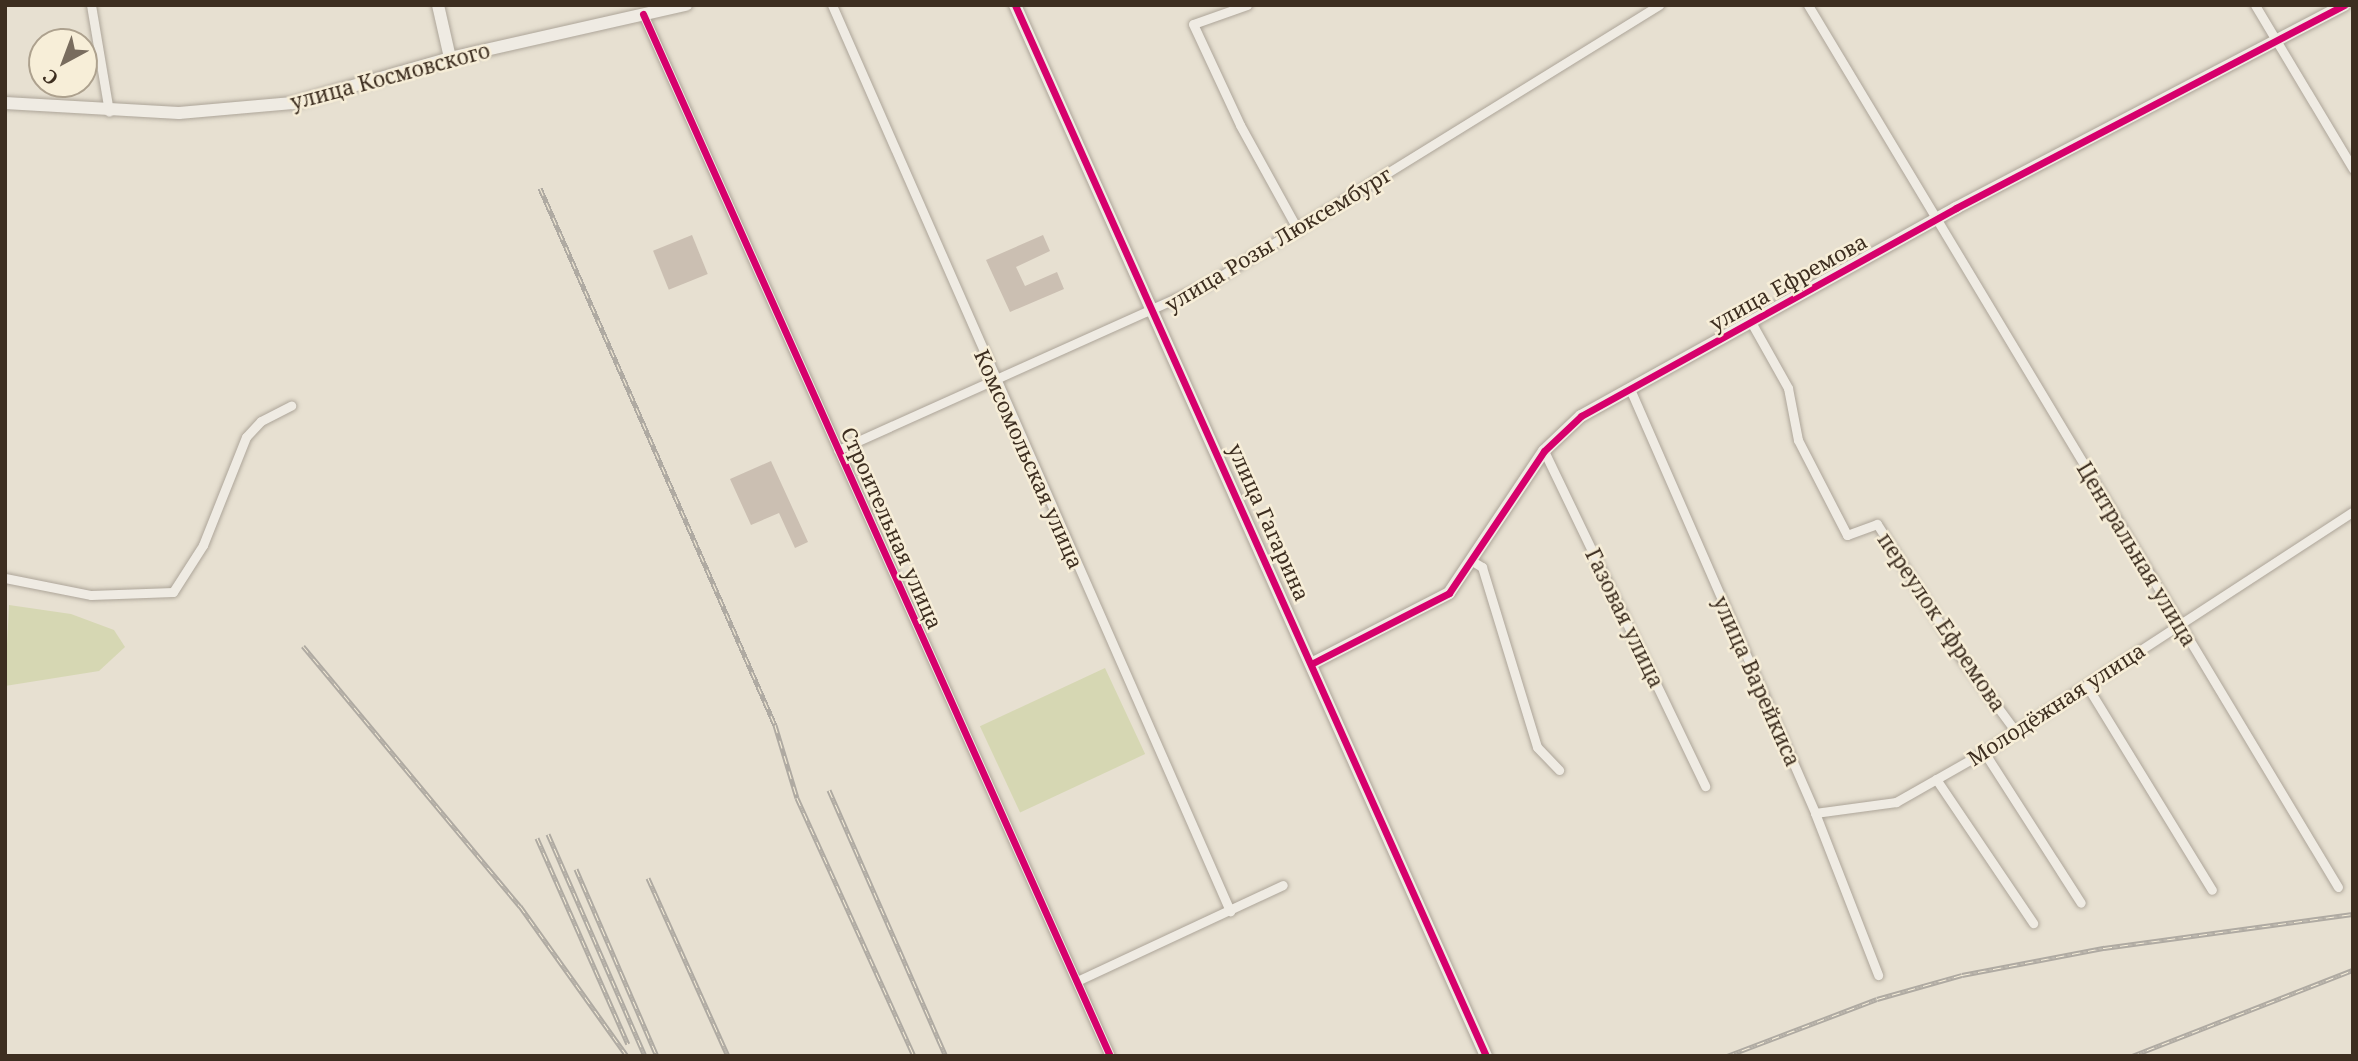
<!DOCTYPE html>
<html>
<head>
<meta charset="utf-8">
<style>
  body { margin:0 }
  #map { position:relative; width:2358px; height:1061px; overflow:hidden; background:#e7e0d1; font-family:"Noto Serif",serif }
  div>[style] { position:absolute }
  .green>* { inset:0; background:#d6d7b3; transform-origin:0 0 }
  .building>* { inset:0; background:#cbbfb2; transform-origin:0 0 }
  .roads { filter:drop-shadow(0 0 2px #ada599) drop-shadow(0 0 2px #ada599) }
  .street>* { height:9px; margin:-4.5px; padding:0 4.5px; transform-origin:4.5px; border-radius:4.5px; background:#efebe3 }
  .secondary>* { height:12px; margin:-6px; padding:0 6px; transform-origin:6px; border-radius:6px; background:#efebe3 }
  .rail>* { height:5px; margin-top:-2.5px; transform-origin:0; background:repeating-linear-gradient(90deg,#f7eed8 0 8px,#afaaa2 0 16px); box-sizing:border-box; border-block:2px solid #afaaa2 }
  .cycleway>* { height:7px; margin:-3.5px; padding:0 3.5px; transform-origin:3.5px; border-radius:3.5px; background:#d6006c }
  span { translate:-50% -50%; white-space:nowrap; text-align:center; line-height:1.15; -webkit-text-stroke:5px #f7eed8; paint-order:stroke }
  .street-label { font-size:21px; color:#3d2e20 }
  .frame { position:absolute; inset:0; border:7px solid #3d2e20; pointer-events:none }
  .north { position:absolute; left:28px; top:28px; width:70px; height:70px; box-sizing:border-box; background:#f7eed8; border:2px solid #ada18e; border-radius:50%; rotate:221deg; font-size:19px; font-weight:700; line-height:28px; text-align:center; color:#3d2e20 }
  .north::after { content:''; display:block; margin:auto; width:24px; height:32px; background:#786c5e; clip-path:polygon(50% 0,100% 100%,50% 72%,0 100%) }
</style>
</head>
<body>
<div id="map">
  <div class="green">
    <div style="clip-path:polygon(9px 605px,71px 614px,114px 630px,125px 647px,99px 671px,5px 686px)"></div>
    <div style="left:1105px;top:668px;width:95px;height:138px;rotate:65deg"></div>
  </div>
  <div class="building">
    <div style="left:692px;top:235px;width:42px;height:42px;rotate:68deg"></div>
    <div style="clip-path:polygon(1043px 235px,1050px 251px,1016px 267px,1025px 286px,1057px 272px,1064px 289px,1010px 312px,986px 260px)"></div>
    <div style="clip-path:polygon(771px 461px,808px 542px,795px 548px,779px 513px,751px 525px,730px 479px)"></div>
  </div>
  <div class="roads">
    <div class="street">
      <div style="left:91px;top:5px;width:108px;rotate:80.4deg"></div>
      <div style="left:832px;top:5px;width:990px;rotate:66.28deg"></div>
      <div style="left:1247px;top:5px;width:57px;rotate:160.6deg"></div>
      <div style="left:1193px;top:24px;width:111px;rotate:65deg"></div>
      <div style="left:1240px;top:125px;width:120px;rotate:61.1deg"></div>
      <div style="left:1808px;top:5px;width:1029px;rotate:59deg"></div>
      <div style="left:2255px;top:5px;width:191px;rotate:59.1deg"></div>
      <div style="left:643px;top:14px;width:1142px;rotate:65.86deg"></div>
      <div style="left:1751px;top:322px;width:76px;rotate:60.7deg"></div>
      <div style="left:1788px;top:388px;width:53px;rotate:79.1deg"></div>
      <div style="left:1798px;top:440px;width:107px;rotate:62.7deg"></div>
      <div style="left:1847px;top:535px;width:32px;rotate:-20deg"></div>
      <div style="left:1877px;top:524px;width:156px;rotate:57.8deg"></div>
      <div style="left:1960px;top:656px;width:94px;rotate:53.6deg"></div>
      <div style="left:1630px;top:389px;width:463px;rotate:66.4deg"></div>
      <div style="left:1815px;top:813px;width:174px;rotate:68.7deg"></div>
      <div style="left:838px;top:450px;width:403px;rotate:-24.2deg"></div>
      <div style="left:1206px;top:285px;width:533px;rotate:-31.72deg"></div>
      <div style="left:1544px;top:451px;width:372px;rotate:64.3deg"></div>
      <div style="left:1472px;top:561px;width:12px;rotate:31deg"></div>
      <div style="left:1482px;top:567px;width:188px;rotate:73deg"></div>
      <div style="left:1537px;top:747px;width:32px;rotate:46deg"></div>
      <div style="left:5px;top:578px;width:88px;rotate:11.2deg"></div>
      <div style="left:91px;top:595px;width:82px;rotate:-2.1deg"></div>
      <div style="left:173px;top:592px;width:56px;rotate:-57.4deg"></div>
      <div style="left:203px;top:545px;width:116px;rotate:-68.3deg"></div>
      <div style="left:246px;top:437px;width:22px;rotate:-47deg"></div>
      <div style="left:261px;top:421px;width:34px;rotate:-27deg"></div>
      <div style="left:2087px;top:686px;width:239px;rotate:58.5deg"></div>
      <div style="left:1984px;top:752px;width:179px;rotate:57.3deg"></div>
      <div style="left:1936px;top:779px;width:174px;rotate:56deg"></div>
      <div style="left:1815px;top:813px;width:82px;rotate:-7.7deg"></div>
      <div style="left:1896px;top:802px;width:101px;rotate:-29.6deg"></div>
      <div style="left:1984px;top:752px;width:441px;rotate:-33.1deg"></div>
      <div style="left:1077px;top:981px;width:227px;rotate:-25deg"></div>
    </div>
    <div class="secondary">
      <div style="left:438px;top:5px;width:54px;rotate:77.2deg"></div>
      <div style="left:1015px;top:5px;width:1152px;rotate:65.86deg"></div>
      <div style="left:5px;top:103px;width:174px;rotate:3.3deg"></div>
      <div style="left:179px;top:113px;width:114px;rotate:-5deg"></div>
      <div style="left:293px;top:103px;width:163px;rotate:-16deg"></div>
      <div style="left:450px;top:58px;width:242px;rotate:-12.7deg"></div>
      <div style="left:1313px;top:663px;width:153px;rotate:-27.2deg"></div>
      <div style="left:1449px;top:593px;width:171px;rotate:-56.2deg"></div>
      <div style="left:1544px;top:451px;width:51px;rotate:-43.4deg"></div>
      <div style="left:1581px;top:416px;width:429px;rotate:-29deg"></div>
      <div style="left:1956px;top:208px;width:438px;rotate:-27.6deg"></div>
    </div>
  </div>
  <div class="rail">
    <div style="left:540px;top:188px;width:586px;rotate:66.37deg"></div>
    <div style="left:775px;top:725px;width:76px;rotate:73.2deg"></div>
    <div style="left:797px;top:798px;width:283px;rotate:65.6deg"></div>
    <div style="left:303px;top:646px;width:339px;rotate:50.2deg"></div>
    <div style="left:520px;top:906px;width:184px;rotate:54.5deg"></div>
    <div style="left:829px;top:790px;width:291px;rotate:66.3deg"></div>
    <div style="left:548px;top:834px;width:242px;rotate:66.4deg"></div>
    <div style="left:537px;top:838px;width:225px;rotate:66.2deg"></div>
    <div style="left:576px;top:869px;width:204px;rotate:66.6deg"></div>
    <div style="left:648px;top:878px;width:195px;rotate:65.8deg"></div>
    <div style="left:1727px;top:1056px;width:160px;rotate:-20.8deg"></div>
    <div style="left:1877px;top:999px;width:88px;rotate:-15.8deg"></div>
    <div style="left:1962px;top:975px;width:145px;rotate:-10.8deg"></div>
    <div style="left:2104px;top:948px;width:251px;rotate:-7.8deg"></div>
    <div style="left:2132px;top:1056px;width:237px;rotate:-21.3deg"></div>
  </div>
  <div class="cycleway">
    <div style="left:1015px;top:5px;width:1152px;rotate:65.86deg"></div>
    <div style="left:643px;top:14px;width:1142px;rotate:65.86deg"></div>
    <div style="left:1313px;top:663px;width:153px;rotate:-27.2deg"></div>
    <div style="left:1449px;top:593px;width:171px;rotate:-56.2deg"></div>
    <div style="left:1544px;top:451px;width:51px;rotate:-43.4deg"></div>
    <div style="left:1581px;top:416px;width:429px;rotate:-29deg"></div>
    <div style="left:1956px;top:208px;width:438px;rotate:-27.6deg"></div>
  </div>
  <div class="street-label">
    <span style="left:390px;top:76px;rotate:-15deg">улица Космовского</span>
    <span style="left:1278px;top:239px;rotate:-31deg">улица Розы Люксембург</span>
    <span style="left:1788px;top:282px;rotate:-29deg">улица Ефремова</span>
    <span style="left:1029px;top:459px;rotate:66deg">Комсомольская улица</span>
    <span style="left:1269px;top:522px;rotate:66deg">улица Гагарина</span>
    <span style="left:892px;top:528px;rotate:66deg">Строительная улица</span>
    <span style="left:2137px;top:554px;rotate:59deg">Центральная улица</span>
    <span style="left:1625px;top:618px;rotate:64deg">Газовая улица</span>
    <span style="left:1942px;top:622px;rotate:56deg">переулок Ефремова</span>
    <span style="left:1757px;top:681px;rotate:66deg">улица Варейкиса</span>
    <span style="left:2056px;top:704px;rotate:-33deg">Молодёжная улица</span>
  </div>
  <div class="frame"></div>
  <div class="north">С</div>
</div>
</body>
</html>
